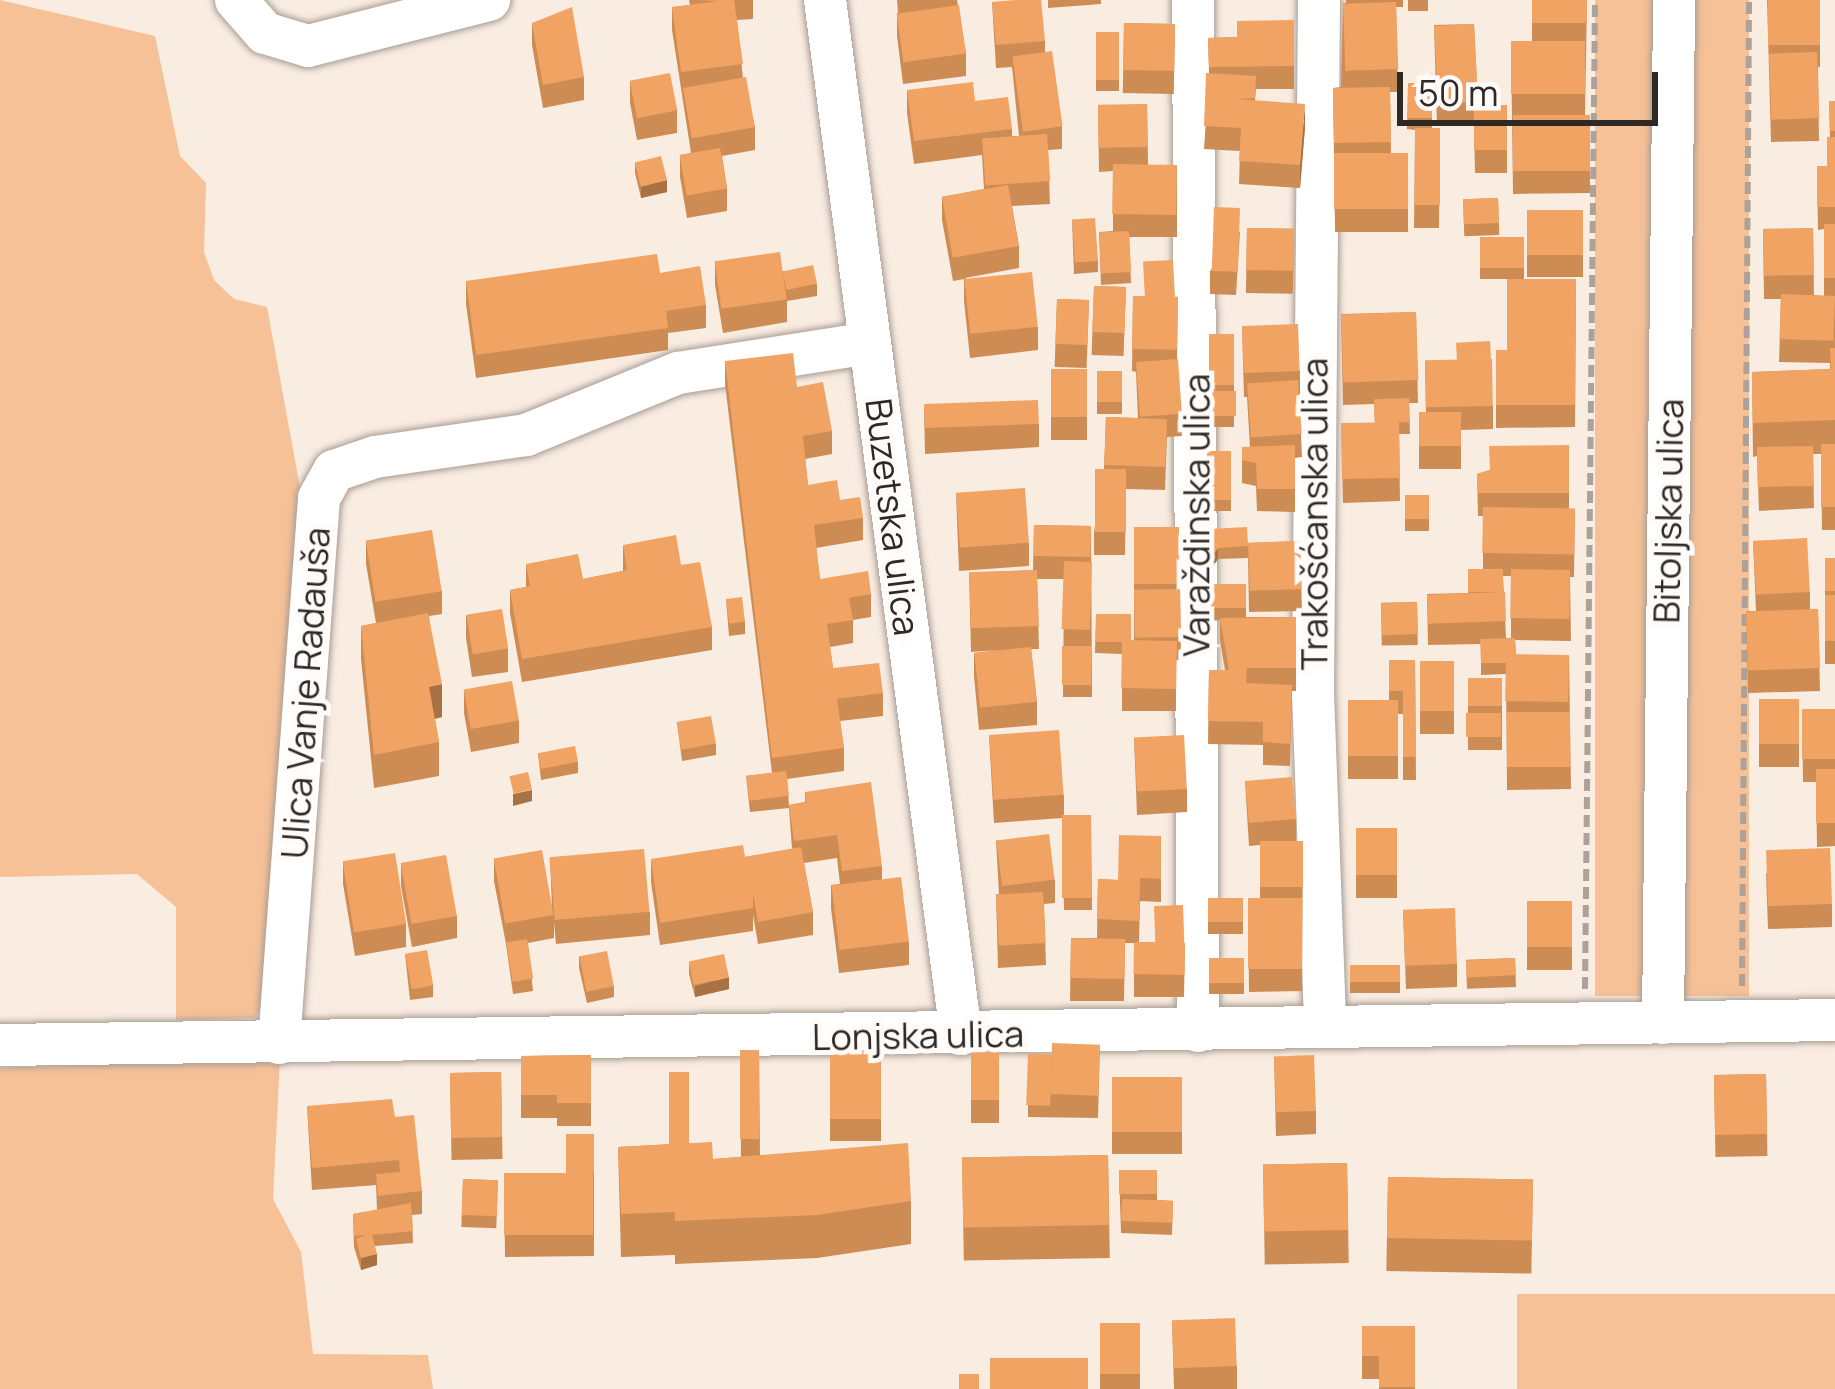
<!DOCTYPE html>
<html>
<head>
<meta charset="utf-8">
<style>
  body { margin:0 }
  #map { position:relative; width:1835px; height:1389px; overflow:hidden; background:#f9ece1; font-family:Manrope,sans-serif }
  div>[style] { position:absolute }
  .green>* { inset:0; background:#f6c197; transform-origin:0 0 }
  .path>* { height:6px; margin-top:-3px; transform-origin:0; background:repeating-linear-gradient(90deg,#aca299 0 12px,transparent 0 18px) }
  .roads { filter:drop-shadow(0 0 3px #aa9d94) drop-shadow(0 0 3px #aa9d94) }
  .minor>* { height:42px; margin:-21px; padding:0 21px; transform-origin:21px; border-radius:21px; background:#fff }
  .wall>* { inset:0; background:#ce8c55; transform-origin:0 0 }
  .shaded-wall>* { inset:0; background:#a87245 }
  .building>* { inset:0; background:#f0a363; transform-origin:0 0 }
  span { translate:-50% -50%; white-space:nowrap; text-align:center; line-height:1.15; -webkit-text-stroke:10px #fefbf9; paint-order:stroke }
  .street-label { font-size:36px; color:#2e2925 }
  .scale { position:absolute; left:1397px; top:72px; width:261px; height:54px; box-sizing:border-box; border:6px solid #2e2925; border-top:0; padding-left:15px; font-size:36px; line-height:42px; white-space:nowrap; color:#2e2925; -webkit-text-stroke:9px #fefbf9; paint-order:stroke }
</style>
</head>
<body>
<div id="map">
  <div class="green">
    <div style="clip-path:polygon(0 0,155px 36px,180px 156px,206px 183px,204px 252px,214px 280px,234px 299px,267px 307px,301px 493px,265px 1005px,254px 1018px,176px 1020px,176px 907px,137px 874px,0 877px)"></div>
    <div style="left:1595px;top:0;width:154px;height:996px"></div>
    <div style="clip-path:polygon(280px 1057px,273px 1199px,301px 1252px,313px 1354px,428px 1355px,433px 1389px,0 1389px,0 1068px)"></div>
    <div style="left:1517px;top:1294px;width:318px;height:95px"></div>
  </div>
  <div class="path">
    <div style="left:1742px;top:986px;width:986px;rotate:-89.59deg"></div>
    <div style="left:1585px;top:989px;width:989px;rotate:-89.42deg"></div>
  </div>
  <div class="roads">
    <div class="minor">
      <div style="left:236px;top:0;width:44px;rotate:48.7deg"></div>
      <div style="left:265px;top:33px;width:45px;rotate:16.8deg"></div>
      <div style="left:308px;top:46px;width:187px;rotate:-14.3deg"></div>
      <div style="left:825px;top:0;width:1043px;rotate:82.51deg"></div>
      <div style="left:1193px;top:0;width:1031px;rotate:89.72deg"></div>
      <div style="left:1319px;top:0;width:693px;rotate:90.5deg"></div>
      <div style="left:1313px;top:693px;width:334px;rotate:87.9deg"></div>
      <div style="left:1663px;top:1023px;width:1023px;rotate:-89.38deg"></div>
      <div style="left:279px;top:1043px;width:546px;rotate:-85.8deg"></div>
      <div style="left:319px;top:498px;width:31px;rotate:-61deg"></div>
      <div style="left:334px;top:471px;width:43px;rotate:-18.9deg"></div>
      <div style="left:375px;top:457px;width:153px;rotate:-8.3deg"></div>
      <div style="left:526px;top:435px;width:164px;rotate:-22.2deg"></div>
      <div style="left:678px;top:373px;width:194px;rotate:-8.9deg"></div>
      <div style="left:0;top:1045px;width:1835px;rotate:-0.78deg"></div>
    </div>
  </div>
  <div class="wall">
    <div style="clip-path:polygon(689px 0,753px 0,753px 19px,737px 20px,743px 78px,755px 127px,755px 150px,722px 156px,727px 188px,727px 211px,687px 218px,680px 177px,680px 155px,691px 153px,672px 30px,672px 7px,690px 5px)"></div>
    <div style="clip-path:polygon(897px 0,957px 0,966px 53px,966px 76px,903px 84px,897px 36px,897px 13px,898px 13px)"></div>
    <div style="clip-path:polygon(1048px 0,1101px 0,1101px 4px,1048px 8px)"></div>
    <div style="clip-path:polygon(1346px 0,1403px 0,1403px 7px,1396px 7px,1398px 92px,1390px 92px,1391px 153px,1408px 153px,1408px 232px,1335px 232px,1333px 88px,1341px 87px,1343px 3px,1346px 3px)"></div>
    <div style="left:1408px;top:0;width:20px;height:11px"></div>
    <div style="clip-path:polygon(1532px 0,1587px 0,1585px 115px,1590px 115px,1590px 193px,1513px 194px,1511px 42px,1532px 41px)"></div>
    <div style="clip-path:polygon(1767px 0,1820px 0,1820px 67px,1818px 67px,1819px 141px,1771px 142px)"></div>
    <div style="clip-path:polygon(992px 2px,1045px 41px,1045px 52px,1062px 126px,1062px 149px,1048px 150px,1050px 204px,1012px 206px,1019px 246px,1019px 268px,965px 278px,1038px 327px,1038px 350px,970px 358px,964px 301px,964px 279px,953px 281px,942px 220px,942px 197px,984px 189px,982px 155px,914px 164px,907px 113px,907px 90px,975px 101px,1012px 129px,1012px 136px,1019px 136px,1012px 67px,996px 68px)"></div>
    <div style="clip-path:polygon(1294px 20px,1294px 89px,1256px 89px,1255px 100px,1305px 127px,1300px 188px,1239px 184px,1240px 151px,1204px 149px,1209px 73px,1208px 38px,1237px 37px)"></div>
    <div style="clip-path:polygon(532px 23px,584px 77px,584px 100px,543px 108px,532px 45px)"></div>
    <div style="left:1124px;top:23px;width:51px;height:70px;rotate:1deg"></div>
    <div style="clip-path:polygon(1474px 24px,1478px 105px,1507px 105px,1507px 173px,1475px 173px,1474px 125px,1437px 126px,1434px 25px)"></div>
    <div style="left:1096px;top:32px;width:23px;height:59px"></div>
    <div style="clip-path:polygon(630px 81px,677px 110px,677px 133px,637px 140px,630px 103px)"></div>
    <div style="clip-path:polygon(1408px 83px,1432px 83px,1432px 128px,1440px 128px,1439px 228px,1414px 228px,1415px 130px,1407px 129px)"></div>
    <div style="clip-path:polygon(1829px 101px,1835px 101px,1835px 530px,1822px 530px,1821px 454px,1813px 454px,1814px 508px,1759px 511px,1757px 456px,1753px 457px,1752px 372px,1830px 369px,1830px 363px,1779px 362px,1781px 299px,1764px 299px,1763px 230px,1813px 228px,1814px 295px,1824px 296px,1824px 229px,1818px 230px,1817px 166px,1827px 166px,1830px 137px)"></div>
    <div style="clip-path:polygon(1147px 104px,1148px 165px,1177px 165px,1177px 237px,1129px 237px,1131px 283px,1101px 285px,1099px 232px,1113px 231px,1113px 171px,1099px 172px,1098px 106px)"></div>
    <div style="clip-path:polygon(635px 162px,667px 192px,641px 198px,635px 173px)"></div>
    <div style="left:1498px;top:198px;width:37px;height:35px;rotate:88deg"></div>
    <div style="left:1527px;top:210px;width:56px;height:67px"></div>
    <div style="clip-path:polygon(1072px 219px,1098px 261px,1098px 272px,1074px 274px)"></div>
    <div style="left:1247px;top:228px;width:47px;height:65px;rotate:1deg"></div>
    <div style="clip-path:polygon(1240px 231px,1236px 295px,1210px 294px,1210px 271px)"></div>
    <div style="left:1480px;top:237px;width:44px;height:42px"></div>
    <div style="clip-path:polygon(715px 262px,783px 271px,817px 284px,817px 296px,787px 301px,787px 322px,723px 333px,715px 285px)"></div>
    <div style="clip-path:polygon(660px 273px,706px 305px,706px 328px,668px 333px,668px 350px,476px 378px,466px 304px,466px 281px)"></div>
    <div style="clip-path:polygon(1576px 279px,1575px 427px,1496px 428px,1496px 350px,1507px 350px)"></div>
    <div style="left:1094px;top:286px;width:32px;height:69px;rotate:2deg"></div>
    <div style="clip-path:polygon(1133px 296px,1178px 297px,1177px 359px,1182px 436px,1167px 437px,1165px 490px,1126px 489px,1125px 555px,1094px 555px,1094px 532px,1104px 469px,1106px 417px,1138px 418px,1136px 372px,1132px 371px)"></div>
    <div style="left:1057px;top:299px;width:32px;height:68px;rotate:2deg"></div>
    <div style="clip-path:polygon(1416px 312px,1418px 403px,1409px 403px,1410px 434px,1399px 434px,1400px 501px,1343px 503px,1341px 424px,1375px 423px,1374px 404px,1343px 405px,1341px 314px)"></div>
    <div style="clip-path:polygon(1242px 327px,1300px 371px,1300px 394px,1299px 394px,1302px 457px,1295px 458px,1295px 512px,1257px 511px,1256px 486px,1242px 483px,1242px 447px,1250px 447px,1247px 397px,1244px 397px)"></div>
    <div style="left:1209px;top:334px;width:25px;height:93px"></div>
    <div style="clip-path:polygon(725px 361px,797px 387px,832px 431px,832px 454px,805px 459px,808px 485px,840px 500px,863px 518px,863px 540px,816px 548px,820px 579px,871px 594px,871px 617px,853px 620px,853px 643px,830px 647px,833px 668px,883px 693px,883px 716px,840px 721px,844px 748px,844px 771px,787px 779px,789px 805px,805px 802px,805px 792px,882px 866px,882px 879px,909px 942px,909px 965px,839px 973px,831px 908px,831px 885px,840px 884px,837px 858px,804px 863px,813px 912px,813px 935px,758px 944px,753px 915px,753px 931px,660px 945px,651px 882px,651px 859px,745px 857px,792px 849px,789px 808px,750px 812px,746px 776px,772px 773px,725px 384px)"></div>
    <div style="clip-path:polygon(1425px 362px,1493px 406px,1493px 429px,1461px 430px,1461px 469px,1419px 469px,1419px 412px,1426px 412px)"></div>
    <div style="left:1051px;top:369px;width:36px;height:71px"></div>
    <div style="left:1097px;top:371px;width:25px;height:43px"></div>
    <div style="clip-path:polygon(924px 408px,1039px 424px,1039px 447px,925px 454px)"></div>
    <div style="clip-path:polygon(evenodd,1569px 445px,1569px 509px,1575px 509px,1574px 577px,1570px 577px,1571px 641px,1515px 640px,1516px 655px,1569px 655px,1571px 789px,1507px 790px,1506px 674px,1481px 675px,1481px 644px,1428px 645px,1427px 594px,1468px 593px,1483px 570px,1483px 516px,1478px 516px,1477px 474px,1569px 445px,1503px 576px,1511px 576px,1511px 638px,1506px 638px,1503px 576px)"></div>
    <div style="left:1207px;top:451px;width:24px;height:60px"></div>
    <div style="clip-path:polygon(956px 493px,1029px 543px,1029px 566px,959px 571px)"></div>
    <div style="left:1405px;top:495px;width:24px;height:36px"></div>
    <div style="clip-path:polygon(1034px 525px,1091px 526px,1092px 697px,1063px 697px,1064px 579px,1037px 579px,1039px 649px,1031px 649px,1037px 702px,1037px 725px,979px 730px,974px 676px,974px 653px,1000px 650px,971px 652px,969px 573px,1033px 570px)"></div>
    <div style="clip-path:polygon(1134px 527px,1179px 527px,1178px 589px,1180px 589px,1181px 660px,1176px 660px,1176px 711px,1122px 711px,1122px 654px,1095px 653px,1096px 614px,1131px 640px,1134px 640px)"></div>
    <div style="clip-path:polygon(1209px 529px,1248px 543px,1300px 541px,1302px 611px,1249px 612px,1248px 558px,1218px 559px,1211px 569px)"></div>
    <div style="clip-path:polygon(366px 541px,442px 591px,442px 614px,429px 616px,442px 717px,435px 719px,439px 742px,439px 776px,374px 788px,361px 659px,361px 626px,376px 623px,366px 564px)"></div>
    <div style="clip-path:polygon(1753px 541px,1810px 592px,1810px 609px,1818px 609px,1820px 691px,1748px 693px,1746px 611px,1756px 611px)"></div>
    <div style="clip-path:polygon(623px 545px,681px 565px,712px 627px,712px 650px,522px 682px,510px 613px,510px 590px,526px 587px,526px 564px,583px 579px,623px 571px)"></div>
    <div style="left:1835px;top:558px;width:106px;height:10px;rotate:90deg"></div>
    <div style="clip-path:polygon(1246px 584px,1246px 617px,1296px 617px,1296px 691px,1292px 691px,1290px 766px,1263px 765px,1263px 745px,1208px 744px,1209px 670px,1225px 670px,1220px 640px,1220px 620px,1211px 621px,1210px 585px)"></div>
    <div style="clip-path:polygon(726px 599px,745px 622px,745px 634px,729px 636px)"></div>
    <div style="left:1417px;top:602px;width:43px;height:36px;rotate:89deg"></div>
    <div style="clip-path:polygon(466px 615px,508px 649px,508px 672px,472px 677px,466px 638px)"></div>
    <div style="clip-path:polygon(1389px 660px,1415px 660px,1416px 780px,1403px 780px,1403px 714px,1398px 714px,1398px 779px,1348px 779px,1348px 700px,1389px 700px)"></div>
    <div style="left:1420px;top:661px;width:34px;height:73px"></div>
    <div style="left:1468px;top:678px;width:34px;height:72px"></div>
    <div style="clip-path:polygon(464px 690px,519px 720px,519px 743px,471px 752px,464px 713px)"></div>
    <div style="left:1759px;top:699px;width:40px;height:68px"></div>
    <div style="clip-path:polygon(1835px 709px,1835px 846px,1817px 847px,1816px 782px,1803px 782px,1802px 710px)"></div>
    <div style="clip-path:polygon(677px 722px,716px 744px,716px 755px,682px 761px)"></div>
    <div style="clip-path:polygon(989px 736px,1064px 795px,1064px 815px,1091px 815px,1092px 910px,1064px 910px,1062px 818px,994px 823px)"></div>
    <div style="clip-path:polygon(1134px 738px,1187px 789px,1187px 812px,1137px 815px)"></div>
    <div style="clip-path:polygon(538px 754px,578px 762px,578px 773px,541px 780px)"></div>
    <div style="clip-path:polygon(1245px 781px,1296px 819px,1296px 841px,1303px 841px,1302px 991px,1249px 992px,1248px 898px,1260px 898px,1260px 845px,1249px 846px)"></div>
    <div style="left:1356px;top:828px;width:41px;height:70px"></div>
    <div style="clip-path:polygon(1161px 836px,1161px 902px,1140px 901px,1139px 942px,1185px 943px,1184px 997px,1134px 997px,1134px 943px,1125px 943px,1124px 1001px,1070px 1001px,1071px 938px,1097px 938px,1098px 879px,1118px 880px)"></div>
    <div style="clip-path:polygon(996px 840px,1055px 880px,1055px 903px,1044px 904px,1046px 965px,998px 968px,996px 894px,999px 894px)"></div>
    <div style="clip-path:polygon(494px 859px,552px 907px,550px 859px,650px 912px,650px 935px,556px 944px,554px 922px,554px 938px,528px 943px,533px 991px,513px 994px,506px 944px,494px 881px)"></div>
    <div style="clip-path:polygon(343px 861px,406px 924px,406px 947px,355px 956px,343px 884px)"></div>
    <div style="clip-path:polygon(401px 863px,457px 916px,457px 938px,412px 947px,401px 886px)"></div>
    <div style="clip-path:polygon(1766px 873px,1832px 904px,1832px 927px,1768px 929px)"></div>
    <div style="left:1208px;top:898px;width:35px;height:36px"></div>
    <div style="left:1572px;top:901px;width:69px;height:45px;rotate:90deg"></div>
    <div style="clip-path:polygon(1403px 911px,1457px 964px,1457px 987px,1406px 989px)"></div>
    <div style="clip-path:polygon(405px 954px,433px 985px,433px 997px,410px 1000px)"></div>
    <div style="clip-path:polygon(579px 956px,614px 986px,614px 997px,587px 1003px,579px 968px)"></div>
    <div style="left:1244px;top:958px;width:36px;height:35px;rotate:90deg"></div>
    <div style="left:1515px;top:958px;width:29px;height:49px;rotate:88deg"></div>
    <div style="clip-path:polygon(689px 962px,729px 989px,695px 997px,689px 974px)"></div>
    <div style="left:1400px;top:965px;width:28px;height:50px;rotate:90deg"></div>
    <div style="clip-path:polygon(1100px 1045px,1098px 1118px,1028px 1117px,1028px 1054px,1052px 1055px)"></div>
    <div style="left:971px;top:1046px;width:28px;height:77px"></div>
    <div style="clip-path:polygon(740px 1050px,759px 1050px,760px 1155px,911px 1201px,911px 1244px,817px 1258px,675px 1264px,675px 1255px,621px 1257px,618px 1147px,691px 1143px,713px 1159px,741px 1157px)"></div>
    <div style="left:830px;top:1050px;width:51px;height:91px"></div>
    <div style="clip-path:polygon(591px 1055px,591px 1126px,557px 1126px,557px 1118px,521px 1118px,521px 1056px)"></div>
    <div style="clip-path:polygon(1274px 1056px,1316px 1111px,1316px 1134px,1276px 1136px)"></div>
    <div style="left:501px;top:1072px;width:87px;height:51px;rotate:89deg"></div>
    <div style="left:1766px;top:1074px;width:82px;height:52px;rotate:89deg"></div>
    <div style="left:1112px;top:1077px;width:70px;height:77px"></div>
    <div style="clip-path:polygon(307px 1106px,395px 1117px,422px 1191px,422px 1214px,412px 1215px,413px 1243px,375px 1246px,377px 1265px,361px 1270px,354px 1247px,353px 1214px,377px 1210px,376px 1185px,312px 1190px)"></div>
    <div style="clip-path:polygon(594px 1134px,594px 1256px,505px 1257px,504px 1173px,566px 1173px)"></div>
    <div style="left:1108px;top:1155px;width:103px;height:146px;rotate:89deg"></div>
    <div style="left:1347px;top:1163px;width:100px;height:84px;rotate:89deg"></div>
    <div style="clip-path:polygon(1157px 1170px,1157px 1200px,1173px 1201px,1172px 1235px,1121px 1233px,1119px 1171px)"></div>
    <div style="left:1388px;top:1177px;width:145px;height:94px;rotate:1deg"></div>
    <div style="left:463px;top:1179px;width:35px;height:48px;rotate:2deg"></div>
    <div style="clip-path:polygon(1172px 1321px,1237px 1366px,1237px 1389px,1174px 1389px)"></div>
    <div style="left:1100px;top:1323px;width:40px;height:66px"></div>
    <div style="clip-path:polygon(1362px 1326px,1415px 1326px,1415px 1389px,1379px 1389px,1379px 1379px,1362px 1379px)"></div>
  </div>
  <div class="shaded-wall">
    <div style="clip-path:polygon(1305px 104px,1305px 127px,1300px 188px,1300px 165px)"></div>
    <div style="clip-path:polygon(667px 180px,667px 192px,641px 198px,641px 186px)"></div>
    <div style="clip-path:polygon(1218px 548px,1218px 559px,1211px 569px,1211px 558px)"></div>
    <div style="clip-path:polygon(442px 684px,442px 717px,429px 720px,429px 687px)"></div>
    <div style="clip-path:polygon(532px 790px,532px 801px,513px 806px,513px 794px)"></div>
    <div style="clip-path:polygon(729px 977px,729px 989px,695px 997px,695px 986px)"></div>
    <div style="clip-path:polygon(377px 1254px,377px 1265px,361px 1270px,361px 1258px)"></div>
  </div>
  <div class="building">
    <div style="clip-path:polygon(691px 0,734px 0,743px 64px,681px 72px,672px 7px,719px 1px)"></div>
    <div style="clip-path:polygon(1015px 0,1041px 0,1045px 41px,996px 45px,992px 2px)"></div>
    <div style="left:1532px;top:0;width:55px;height:23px"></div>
    <div style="left:1768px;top:0;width:52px;height:45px"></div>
    <div style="left:1396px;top:2px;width:67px;height:53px;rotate:88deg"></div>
    <div style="left:959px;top:5px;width:49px;height:63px;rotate:82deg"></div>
    <div style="clip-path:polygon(572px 7px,584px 77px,543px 85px,532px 23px)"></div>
    <div style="clip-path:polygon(1294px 20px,1294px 66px,1209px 67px,1208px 38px,1237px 37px,1237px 21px)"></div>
    <div style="left:1124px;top:23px;width:51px;height:47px;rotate:1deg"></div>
    <div style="left:1474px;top:24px;width:78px;height:40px;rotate:87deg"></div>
    <div style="left:1096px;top:32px;width:23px;height:48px"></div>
    <div style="left:1585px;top:41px;width:53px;height:74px;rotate:90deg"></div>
    <div style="left:1052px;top:51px;width:76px;height:40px;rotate:82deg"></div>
    <div style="left:1817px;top:52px;width:66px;height:48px;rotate:88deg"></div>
    <div style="left:670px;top:73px;width:38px;height:41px;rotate:79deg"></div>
    <div style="clip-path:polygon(1206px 73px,1256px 76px,1255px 98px,1238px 99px,1305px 104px,1300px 165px,1239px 161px,1241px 128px,1204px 126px)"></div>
    <div style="left:746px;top:77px;width:51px;height:64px;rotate:80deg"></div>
    <div style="clip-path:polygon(973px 82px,975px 101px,1008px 97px,1012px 129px,914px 141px,907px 90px)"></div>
    <div style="left:1408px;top:83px;width:24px;height:35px"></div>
    <div style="left:1390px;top:87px;width:55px;height:57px;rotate:89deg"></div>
    <div style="clip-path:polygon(1829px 101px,1835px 101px,1835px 131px,1830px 131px)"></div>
    <div style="left:1147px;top:104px;width:43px;height:49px;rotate:89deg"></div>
    <div style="left:1474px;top:105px;width:33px;height:45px"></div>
    <div style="left:1513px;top:115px;width:77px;height:56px"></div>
    <div style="left:1415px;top:128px;width:25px;height:77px"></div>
    <div style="left:1047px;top:134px;width:47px;height:65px;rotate:86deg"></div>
    <div style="left:1827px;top:137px;width:8px;height:29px"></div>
    <div style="left:720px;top:148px;width:41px;height:41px;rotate:80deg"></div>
    <div style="left:1334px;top:153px;width:74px;height:56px"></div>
    <div style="left:661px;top:156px;width:25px;height:27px;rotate:76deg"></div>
    <div style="left:1113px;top:164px;width:64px;height:50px;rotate:1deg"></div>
    <div style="left:1817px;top:166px;width:18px;height:41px"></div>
    <div style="left:1008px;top:185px;width:62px;height:67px;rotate:80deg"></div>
    <div style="left:1498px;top:198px;width:25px;height:35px;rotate:88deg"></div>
    <div style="left:1214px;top:207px;width:26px;height:64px;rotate:2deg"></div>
    <div style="left:1527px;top:210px;width:56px;height:45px"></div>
    <div style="left:1095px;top:218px;width:43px;height:23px;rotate:86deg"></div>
    <div style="clip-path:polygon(1824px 224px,1835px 224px,1835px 232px,1824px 232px,1824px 238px)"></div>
    <div style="left:1247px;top:228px;width:47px;height:42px;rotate:1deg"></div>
    <div style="left:1813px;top:228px;width:47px;height:50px;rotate:89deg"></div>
    <div style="left:1129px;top:231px;width:41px;height:30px;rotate:87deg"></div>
    <div style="left:1824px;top:232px;width:11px;height:46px"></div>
    <div style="left:1480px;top:237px;width:44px;height:31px"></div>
    <div style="left:780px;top:252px;width:48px;height:66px;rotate:82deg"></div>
    <div style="clip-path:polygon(657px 254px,660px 273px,700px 266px,706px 305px,666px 311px,668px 328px,476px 355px,466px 281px)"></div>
    <div style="left:1173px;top:260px;width:37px;height:30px;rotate:87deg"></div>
    <div style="left:813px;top:265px;width:19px;height:31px;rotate:78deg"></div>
    <div style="left:1032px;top:272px;width:55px;height:68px;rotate:84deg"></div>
    <div style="clip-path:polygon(1507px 279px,1576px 279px,1575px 405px,1496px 405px,1496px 350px,1507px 350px)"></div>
    <div style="left:1094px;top:286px;width:32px;height:46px;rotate:2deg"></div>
    <div style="left:1781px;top:294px;width:54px;height:45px;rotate:2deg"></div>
    <div style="left:1133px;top:296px;width:45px;height:53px;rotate:1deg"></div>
    <div style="left:1057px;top:299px;width:32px;height:45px;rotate:2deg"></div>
    <div style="left:1416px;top:312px;width:68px;height:75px;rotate:88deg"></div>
    <div style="left:1298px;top:324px;width:47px;height:56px;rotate:88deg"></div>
    <div style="left:1209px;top:334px;width:25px;height:51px"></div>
    <div style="left:1490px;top:341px;width:18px;height:34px;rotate:87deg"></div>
    <div style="clip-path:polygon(1830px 348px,1835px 348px,1835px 420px,1753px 423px,1752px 372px,1831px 369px)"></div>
    <div style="clip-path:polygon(793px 353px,797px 387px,823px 382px,832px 431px,803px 436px,808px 485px,837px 480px,840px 500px,860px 497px,863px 518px,814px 525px,820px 579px,868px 571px,871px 594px,849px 598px,853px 620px,827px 624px,833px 668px,879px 663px,883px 693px,837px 699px,844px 748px,772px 758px,725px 361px)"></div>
    <div style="left:1178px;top:359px;width:55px;height:42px;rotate:86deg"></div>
    <div style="left:1492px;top:359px;width:47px;height:67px;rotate:89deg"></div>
    <div style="left:1051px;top:369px;width:36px;height:48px"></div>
    <div style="left:1097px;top:371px;width:25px;height:31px"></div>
    <div style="left:1298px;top:380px;width:54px;height:51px;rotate:86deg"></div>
    <div style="left:1209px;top:391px;width:27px;height:25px"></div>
    <div style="left:1409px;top:398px;width:24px;height:35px;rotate:88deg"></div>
    <div style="left:1038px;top:400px;width:24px;height:114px;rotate:88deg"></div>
    <div style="left:1419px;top:412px;width:42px;height:34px"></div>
    <div style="left:1106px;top:417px;width:61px;height:48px;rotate:2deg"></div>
    <div style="left:1399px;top:422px;width:56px;height:58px;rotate:89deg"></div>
    <div style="left:1835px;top:444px;width:63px;height:14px;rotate:90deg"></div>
    <div style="clip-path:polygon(1295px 445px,1295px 489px,1257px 489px,1256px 463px,1242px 460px,1242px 447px)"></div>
    <div style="clip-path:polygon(1569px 445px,1569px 493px,1478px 493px,1477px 474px,1490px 470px,1489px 446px)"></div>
    <div style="left:1813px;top:446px;width:40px;height:56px;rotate:89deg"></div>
    <div style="left:1207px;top:451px;width:24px;height:49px"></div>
    <div style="left:1095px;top:469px;width:31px;height:63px"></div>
    <div style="left:1025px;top:488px;width:55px;height:69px;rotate:86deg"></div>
    <div style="left:1405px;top:495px;width:24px;height:24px"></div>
    <div style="left:1483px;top:507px;width:92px;height:46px;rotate:1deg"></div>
    <div style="left:1034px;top:525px;width:57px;height:31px;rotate:1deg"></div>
    <div style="left:1134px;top:527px;width:45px;height:57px"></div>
    <div style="clip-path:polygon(1247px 527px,1248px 546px,1218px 548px,1211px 558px,1209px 529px)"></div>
    <div style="left:432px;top:530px;width:62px;height:67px;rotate:81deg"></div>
    <div style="clip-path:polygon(676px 535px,681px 565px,700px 562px,712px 627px,522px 659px,510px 590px,530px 586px,526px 564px,578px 554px,583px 579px,627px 570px,623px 545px)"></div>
    <div style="left:1807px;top:538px;width:54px;height:54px;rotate:87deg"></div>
    <div style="left:1300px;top:541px;width:48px;height:52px;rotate:88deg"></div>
    <div style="left:1835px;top:558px;width:33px;height:10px;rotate:90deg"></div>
    <div style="left:1064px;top:561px;width:28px;height:68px;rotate:2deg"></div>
    <div style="left:1503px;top:569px;width:23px;height:35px;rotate:90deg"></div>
    <div style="left:1511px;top:569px;width:59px;height:49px;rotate:1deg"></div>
    <div style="left:1037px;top:570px;width:56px;height:68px;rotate:88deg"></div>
    <div style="left:1246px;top:584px;width:24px;height:36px;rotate:90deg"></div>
    <div style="left:1180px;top:589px;width:48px;height:46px;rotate:89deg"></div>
    <div style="left:1505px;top:592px;width:29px;height:78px;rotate:88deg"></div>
    <div style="left:1825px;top:595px;width:10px;height:46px"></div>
    <div style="left:742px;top:597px;width:25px;height:16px;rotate:83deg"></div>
    <div style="left:1417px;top:602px;width:32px;height:36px;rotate:88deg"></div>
    <div style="left:502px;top:609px;width:40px;height:36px;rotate:81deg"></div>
    <div style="left:1818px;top:609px;width:59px;height:72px;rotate:88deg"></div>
    <div style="clip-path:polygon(428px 613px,442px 684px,429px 687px,439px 742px,374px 755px,361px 626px)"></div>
    <div style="left:1096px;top:614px;width:35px;height:28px"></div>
    <div style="clip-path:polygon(1296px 617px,1296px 668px,1247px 668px,1246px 683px,1292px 685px,1290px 744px,1263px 742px,1263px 722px,1208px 721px,1209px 670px,1229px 670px,1220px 618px)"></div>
    <div style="clip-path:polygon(1515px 638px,1516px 655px,1506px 654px,1506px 663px,1481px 663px,1480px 639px)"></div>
    <div style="left:1122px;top:640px;width:55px;height:48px;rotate:1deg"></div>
    <div style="left:1062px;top:646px;width:29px;height:39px"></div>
    <div style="left:1031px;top:647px;width:55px;height:57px;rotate:84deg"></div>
    <div style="left:1506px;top:654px;width:63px;height:47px;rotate:1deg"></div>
    <div style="clip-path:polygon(1389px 660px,1415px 660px,1416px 757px,1403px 757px,1403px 691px,1389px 691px)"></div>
    <div style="left:1420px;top:661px;width:34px;height:50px"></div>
    <div style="left:1468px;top:678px;width:34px;height:28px"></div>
    <div style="left:512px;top:681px;width:40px;height:49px;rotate:80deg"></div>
    <div style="left:1759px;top:699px;width:40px;height:45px"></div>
    <div style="left:1348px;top:700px;width:50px;height:56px"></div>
    <div style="left:1835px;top:709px;width:50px;height:33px;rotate:90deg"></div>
    <div style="left:1507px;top:712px;width:63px;height:55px"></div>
    <div style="left:1501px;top:713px;width:24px;height:35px;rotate:90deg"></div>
    <div style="left:711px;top:716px;width:28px;height:35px;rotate:80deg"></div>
    <div style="left:1059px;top:730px;width:65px;height:70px;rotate:86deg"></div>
    <div style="left:1184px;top:735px;width:54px;height:50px;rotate:87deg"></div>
    <div style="left:575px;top:746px;width:16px;height:38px;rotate:79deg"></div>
    <div style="left:1835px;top:769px;width:54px;height:19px;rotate:90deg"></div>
    <div style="left:786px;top:771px;width:25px;height:40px;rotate:83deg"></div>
    <div style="left:528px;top:772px;width:18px;height:19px;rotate:77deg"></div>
    <div style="left:1292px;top:777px;width:42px;height:47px;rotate:85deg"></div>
    <div style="clip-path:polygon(871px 782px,882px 866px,842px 871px,837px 835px,794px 841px,789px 805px,806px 802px,805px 792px)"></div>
    <div style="left:1062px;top:815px;width:29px;height:83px"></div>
    <div style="left:1356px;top:828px;width:41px;height:47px"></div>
    <div style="left:1049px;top:834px;width:46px;height:53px;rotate:83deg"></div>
    <div style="clip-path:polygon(1119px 835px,1161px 836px,1161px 879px,1140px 878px,1139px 921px,1097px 919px,1098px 879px,1118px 880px)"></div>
    <div style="left:1260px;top:841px;width:43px;height:46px"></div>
    <div style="clip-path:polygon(743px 845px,745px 857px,801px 847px,813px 912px,758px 922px,753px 893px,753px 908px,660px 923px,651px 859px)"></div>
    <div style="left:1830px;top:848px;width:56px;height:64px;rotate:88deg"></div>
    <div style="left:644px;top:849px;width:63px;height:95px;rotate:85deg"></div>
    <div style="left:542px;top:850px;width:66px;height:49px;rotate:80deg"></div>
    <div style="left:395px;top:853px;width:72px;height:53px;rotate:81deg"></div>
    <div style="left:446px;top:855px;width:62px;height:46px;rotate:80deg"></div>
    <div style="left:901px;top:877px;width:65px;height:70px;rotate:83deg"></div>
    <div style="left:1043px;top:892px;width:51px;height:47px;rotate:87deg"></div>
    <div style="left:1208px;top:898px;width:35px;height:24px"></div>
    <div style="left:1248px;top:898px;width:54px;height:71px"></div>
    <div style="left:1572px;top:901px;width:46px;height:45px;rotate:90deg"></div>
    <div style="left:1183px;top:905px;width:38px;height:29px;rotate:88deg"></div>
    <div style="left:1455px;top:908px;width:56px;height:52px;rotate:88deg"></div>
    <div style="left:1071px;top:938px;width:54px;height:40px;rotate:1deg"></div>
    <div style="left:527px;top:939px;width:40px;height:21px;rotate:81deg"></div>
    <div style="left:1134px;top:942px;width:51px;height:32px;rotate:1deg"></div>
    <div style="left:427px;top:950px;width:36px;height:22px;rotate:80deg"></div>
    <div style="left:607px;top:951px;width:36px;height:28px;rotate:79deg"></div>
    <div style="left:724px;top:954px;width:24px;height:36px;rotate:78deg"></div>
    <div style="left:1244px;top:958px;width:25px;height:35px;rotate:90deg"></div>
    <div style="left:1515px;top:958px;width:17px;height:49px;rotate:87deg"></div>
    <div style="left:1400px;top:965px;width:17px;height:50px;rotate:90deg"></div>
    <div style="left:1052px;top:1043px;width:48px;height:51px;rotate:2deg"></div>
    <div style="left:971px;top:1046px;width:28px;height:54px"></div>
    <div style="left:740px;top:1050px;width:19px;height:89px"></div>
    <div style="left:830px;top:1050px;width:51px;height:69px"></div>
    <div style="left:1028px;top:1054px;width:24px;height:51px;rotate:2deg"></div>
    <div style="clip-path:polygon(591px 1055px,591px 1103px,557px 1103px,557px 1095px,521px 1095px,521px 1056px)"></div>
    <div style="left:1314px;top:1055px;width:56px;height:40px;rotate:88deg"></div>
    <div style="left:501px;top:1072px;width:65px;height:51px;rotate:89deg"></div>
    <div style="left:669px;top:1072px;width:20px;height:72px"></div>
    <div style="left:1766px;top:1074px;width:60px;height:52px;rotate:89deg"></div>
    <div style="left:1112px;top:1077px;width:70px;height:55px"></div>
    <div style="clip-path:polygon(392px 1099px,395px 1117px,414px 1115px,422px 1191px,378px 1196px,376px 1174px,400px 1172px,399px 1160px,312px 1168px,307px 1106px)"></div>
    <div style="left:566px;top:1134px;width:28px;height:39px"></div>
    <div style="clip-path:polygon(712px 1142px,713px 1159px,908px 1143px,911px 1201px,817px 1215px,675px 1221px,675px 1212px,621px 1214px,618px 1147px)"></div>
    <div style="left:1108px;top:1155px;width:70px;height:146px;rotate:89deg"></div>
    <div style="left:1347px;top:1163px;width:67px;height:84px;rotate:89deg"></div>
    <div style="left:1157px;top:1170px;width:24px;height:38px;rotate:90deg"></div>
    <div style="left:504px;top:1173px;width:89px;height:62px"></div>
    <div style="left:1388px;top:1177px;width:145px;height:61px;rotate:1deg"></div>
    <div style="left:463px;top:1179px;width:35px;height:36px;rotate:2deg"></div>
    <div style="left:1122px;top:1199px;width:51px;height:22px;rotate:2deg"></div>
    <div style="clip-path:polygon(411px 1203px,413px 1231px,372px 1235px,377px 1254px,361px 1258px,356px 1239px,365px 1235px,354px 1236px,353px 1214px)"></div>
    <div style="left:1235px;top:1318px;width:48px;height:63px;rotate:88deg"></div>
    <div style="left:1100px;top:1323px;width:40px;height:51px"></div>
    <div style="clip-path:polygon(1362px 1326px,1415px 1326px,1415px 1387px,1379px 1387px,1379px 1356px,1362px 1356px)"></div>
    <div style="left:1088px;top:1358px;width:31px;height:98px;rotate:90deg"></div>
    <div style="left:959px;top:1374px;width:20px;height:15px"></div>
  </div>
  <div class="street-label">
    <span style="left:1668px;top:511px;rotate:-89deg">Bitoljska ulica</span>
    <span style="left:1314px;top:514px;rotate:-90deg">Trakošćanska ulica</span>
    <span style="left:1196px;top:515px;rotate:-90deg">Varaždinska ulica</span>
    <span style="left:893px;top:517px;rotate:83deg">Buzetska ulica</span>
    <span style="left:305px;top:693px;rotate:-86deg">Ulica Vanje Radauša</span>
    <span style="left:918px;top:1035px;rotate:-1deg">Lonjska ulica</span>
  </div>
  <div class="scale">50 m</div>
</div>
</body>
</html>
